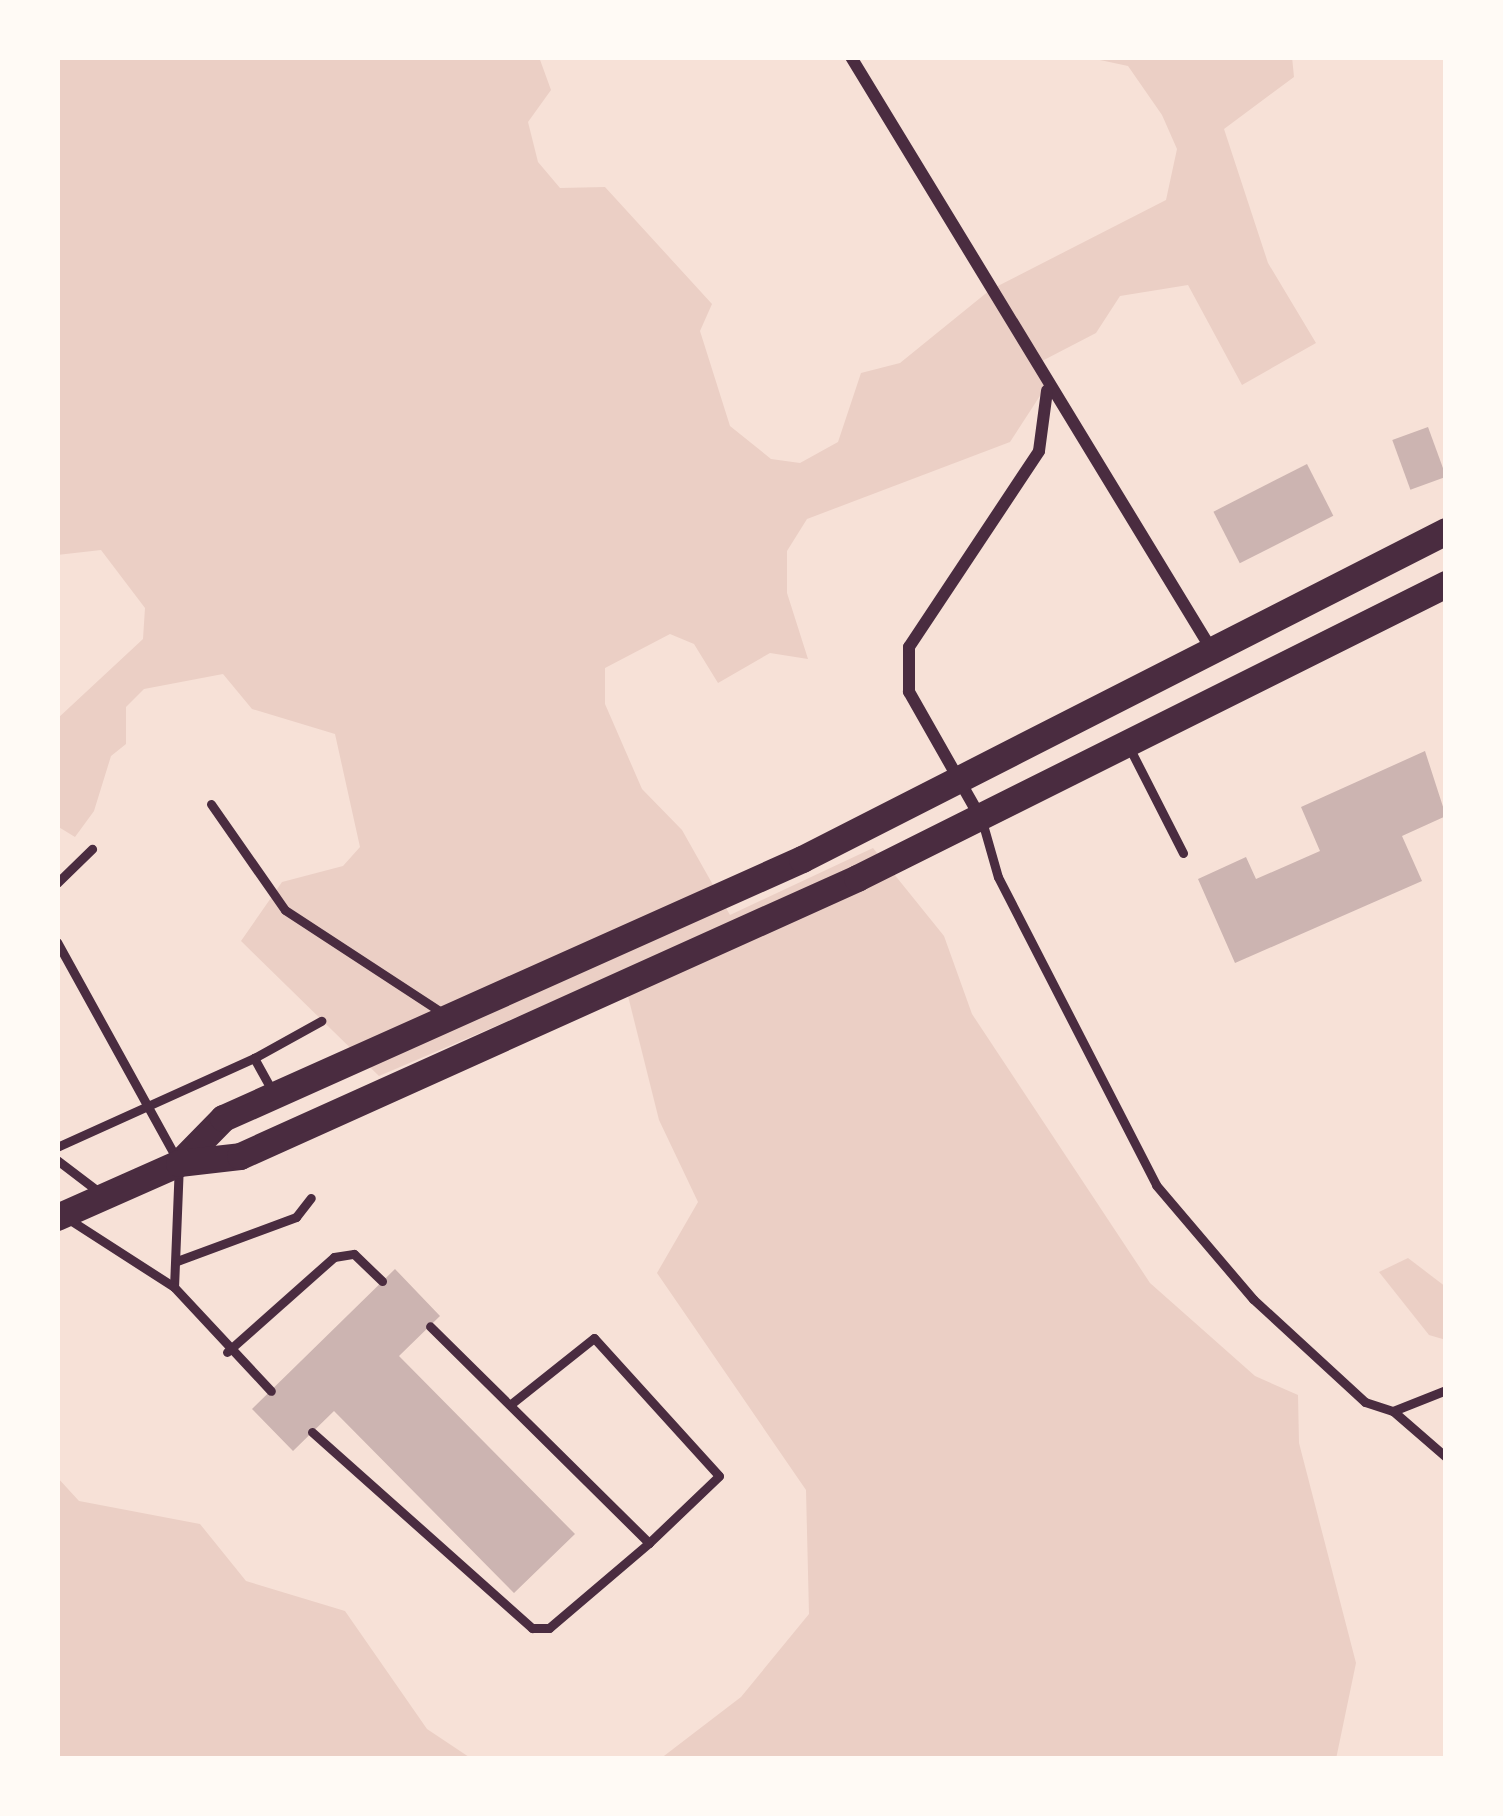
<!DOCTYPE html>
<html>
<head>
<meta charset="utf-8">
<style>
  body { margin:0 }
  #map { position:relative; width:1503px; height:1816px; overflow:hidden; background:#f7e1d7; font-family:"Space Grotesk",sans-serif }
  div>[style] { position:absolute }
  .green>* { inset:0; background:#ebcfc5 }
  .building>* { inset:0; background:#ccb4b1; transform-origin:0 0 }
  .service>* { height:9px; margin:-4.5px; padding:0 4.5px; transform-origin:4.5px; border-radius:4.5px; background:#4a2c40 }
  .minor>* { height:12px; margin:-6px; padding:0 6px; transform-origin:6px; border-radius:6px; background:#4a2c40 }
  .trunk>* { height:27px; margin:-13.5px; padding:0 13.5px; transform-origin:13.5px; border-radius:13.5px; background:#4a2c40 }
  span { translate:-50% -50%; white-space:nowrap; text-align:center; line-height:1.15; -webkit-text-stroke:12px #fffaf5; paint-order:stroke }
  .frame { position:absolute; inset:0; border:60px solid #fffaf5; pointer-events:none }
</style>
</head>
<body>
<div id="map">
  <div class="green">
    <div style="clip-path:polygon(57px 57px,539px 57px,551px 90px,528px 122px,538px 162px,560px 188px,605px 187px,712px 304px,700px 331px,730px 426px,771px 459px,800px 463px,838px 442px,861px 373px,900px 363px,990px 290px,1166px 200px,1177px 149px,1162px 115px,1128px 66px,1086px 57px,1292px 57px,1294px 77px,1224px 129px,1268px 263px,1316px 343px,1242px 385px,1188px 285px,1120px 296px,1096px 333px,1042px 361px,1047px 385px,1010px 442px,807px 519px,787px 551px,787px 593px,808px 659px,770px 653px,718px 683px,694px 644px,670px 634px,605px 668px,605px 704px,642px 789px,682px 830px,730px 915px,873px 848px,944px 936px,972px 1014px,1150px 1283px,1255px 1376px,1298px 1395px,1299px 1443px,1356px 1663px,1336px 1759px,660px 1759px,741px 1697px,809px 1614px,806px 1490px,657px 1273px,698px 1202px,659px 1120px,622px 972px,379px 1076px,241px 941px,282px 882px,343px 866px,360px 847px,335px 734px,252px 709px,223px 674px,144px 689px,126px 707px,126px 744px,111px 756px,94px 811px,75px 837px,57px 826px,57px 719px,143px 639px,145px 608px,101px 550px,57px 555px)"></div>
    <div style="clip-path:polygon(1408px 1258px,1446px 1287px,1446px 1340px,1429px 1335px,1379px 1272px)"></div>
    <div style="clip-path:polygon(57px 1477px,79px 1501px,200px 1524px,246px 1581px,345px 1611px,427px 1729px,472px 1759px,57px 1759px)"></div>
  </div>
  <div class="building">
    <div style="left:1428px;top:427px;width:53px;height:38px;rotate:70deg"></div>
    <div style="left:1307px;top:464px;width:58px;height:105px;rotate:63deg"></div>
    <div style="clip-path:polygon(1425px 751px,1446px 816px,1402px 836px,1422px 881px,1235px 963px,1198px 879px,1246px 857px,1256px 879px,1320px 851px,1301px 807px)"></div>
    <div style="clip-path:polygon(395px 1269px,440px 1316px,399px 1356px,575px 1534px,514px 1593px,334px 1411px,293px 1451px,252px 1409px)"></div>
  </div>
  <div class="service">
    <div style="left:1129px;top:747px;width:119px;rotate:63deg"></div>
    <div style="left:211px;top:804px;width:129px;rotate:55.1deg"></div>
    <div style="left:285px;top:910px;width:186px;rotate:33.2deg"></div>
    <div style="left:982px;top:821px;width:58px;rotate:74.1deg"></div>
    <div style="left:998px;top:877px;width:346px;rotate:62.8deg"></div>
    <div style="left:1156px;top:1185px;width:150px;rotate:49.6deg"></div>
    <div style="left:1253px;top:1299px;width:152px;rotate:42.6deg"></div>
    <div style="left:1365px;top:1402px;width:29px;rotate:18deg"></div>
    <div style="left:57px;top:883px;width:49px;rotate:-44.2deg"></div>
    <div style="left:57px;top:942px;width:252px;rotate:61.1deg"></div>
    <div style="left:179px;top:1163px;width:124px;rotate:92.3deg"></div>
    <div style="left:254px;top:1058px;width:77px;rotate:-28.9deg"></div>
    <div style="left:57px;top:1147px;width:216px;rotate:-24.3deg"></div>
    <div style="left:254px;top:1058px;width:37px;rotate:61deg"></div>
    <div style="left:57px;top:1160px;width:53px;rotate:37.3deg"></div>
    <div style="left:67px;top:1218px;width:127px;rotate:32.8deg"></div>
    <div style="left:174px;top:1287px;width:142px;rotate:47deg"></div>
    <div style="left:177px;top:1261px;width:127px;rotate:-20.3deg"></div>
    <div style="left:296px;top:1217px;width:24px;rotate:-52deg"></div>
    <div style="left:227px;top:1352px;width:143px;rotate:-41.6deg"></div>
    <div style="left:334px;top:1257px;width:20px;rotate:-9deg"></div>
    <div style="left:354px;top:1254px;width:39px;rotate:44deg"></div>
    <div style="left:1446px;top:1390px;width:57px;rotate:158.4deg"></div>
    <div style="left:1393px;top:1411px;width:70px;rotate:41deg"></div>
    <div style="left:511px;top:1404px;width:106px;rotate:-38.5deg"></div>
    <div style="left:594px;top:1338px;width:186px;rotate:47.8deg"></div>
    <div style="left:719px;top:1476px;width:97px;rotate:136.3deg"></div>
    <div style="left:312px;top:1432px;width:295px;rotate:41.7deg"></div>
    <div style="left:532px;top:1628px;width:17px"></div>
    <div style="left:549px;top:1628px;width:131px;rotate:-40.4deg"></div>
    <div style="left:649px;top:1543px;width:308px;rotate:-135.3deg"></div>
  </div>
  <div class="minor">
    <div style="left:851px;top:57px;width:696px;rotate:58.68deg"></div>
    <div style="left:979px;top:815px;width:142px;rotate:-119.6deg"></div>
    <div style="left:909px;top:692px;width:45px;rotate:-90deg"></div>
    <div style="left:909px;top:647px;width:235px;rotate:-56.4deg"></div>
    <div style="left:1039px;top:451px;width:61px;rotate:-82.4deg"></div>
  </div>
  <div class="trunk">
    <div style="left:179px;top:1163px;width:63px;rotate:-45.6deg"></div>
    <div style="left:223px;top:1118px;width:634px;rotate:-24.1deg"></div>
    <div style="left:802px;top:859px;width:723px;rotate:-26.99deg"></div>
    <div style="left:57px;top:1217px;width:133px;rotate:-23.9deg"></div>
    <div style="left:179px;top:1163px;width:61px;rotate:-6.5deg"></div>
    <div style="left:240px;top:1156px;width:677px;rotate:-24.25deg"></div>
    <div style="left:857px;top:878px;width:658px;rotate:-26.53deg"></div>
  </div>
  <div class="frame"></div>
</div>
</body>
</html>
